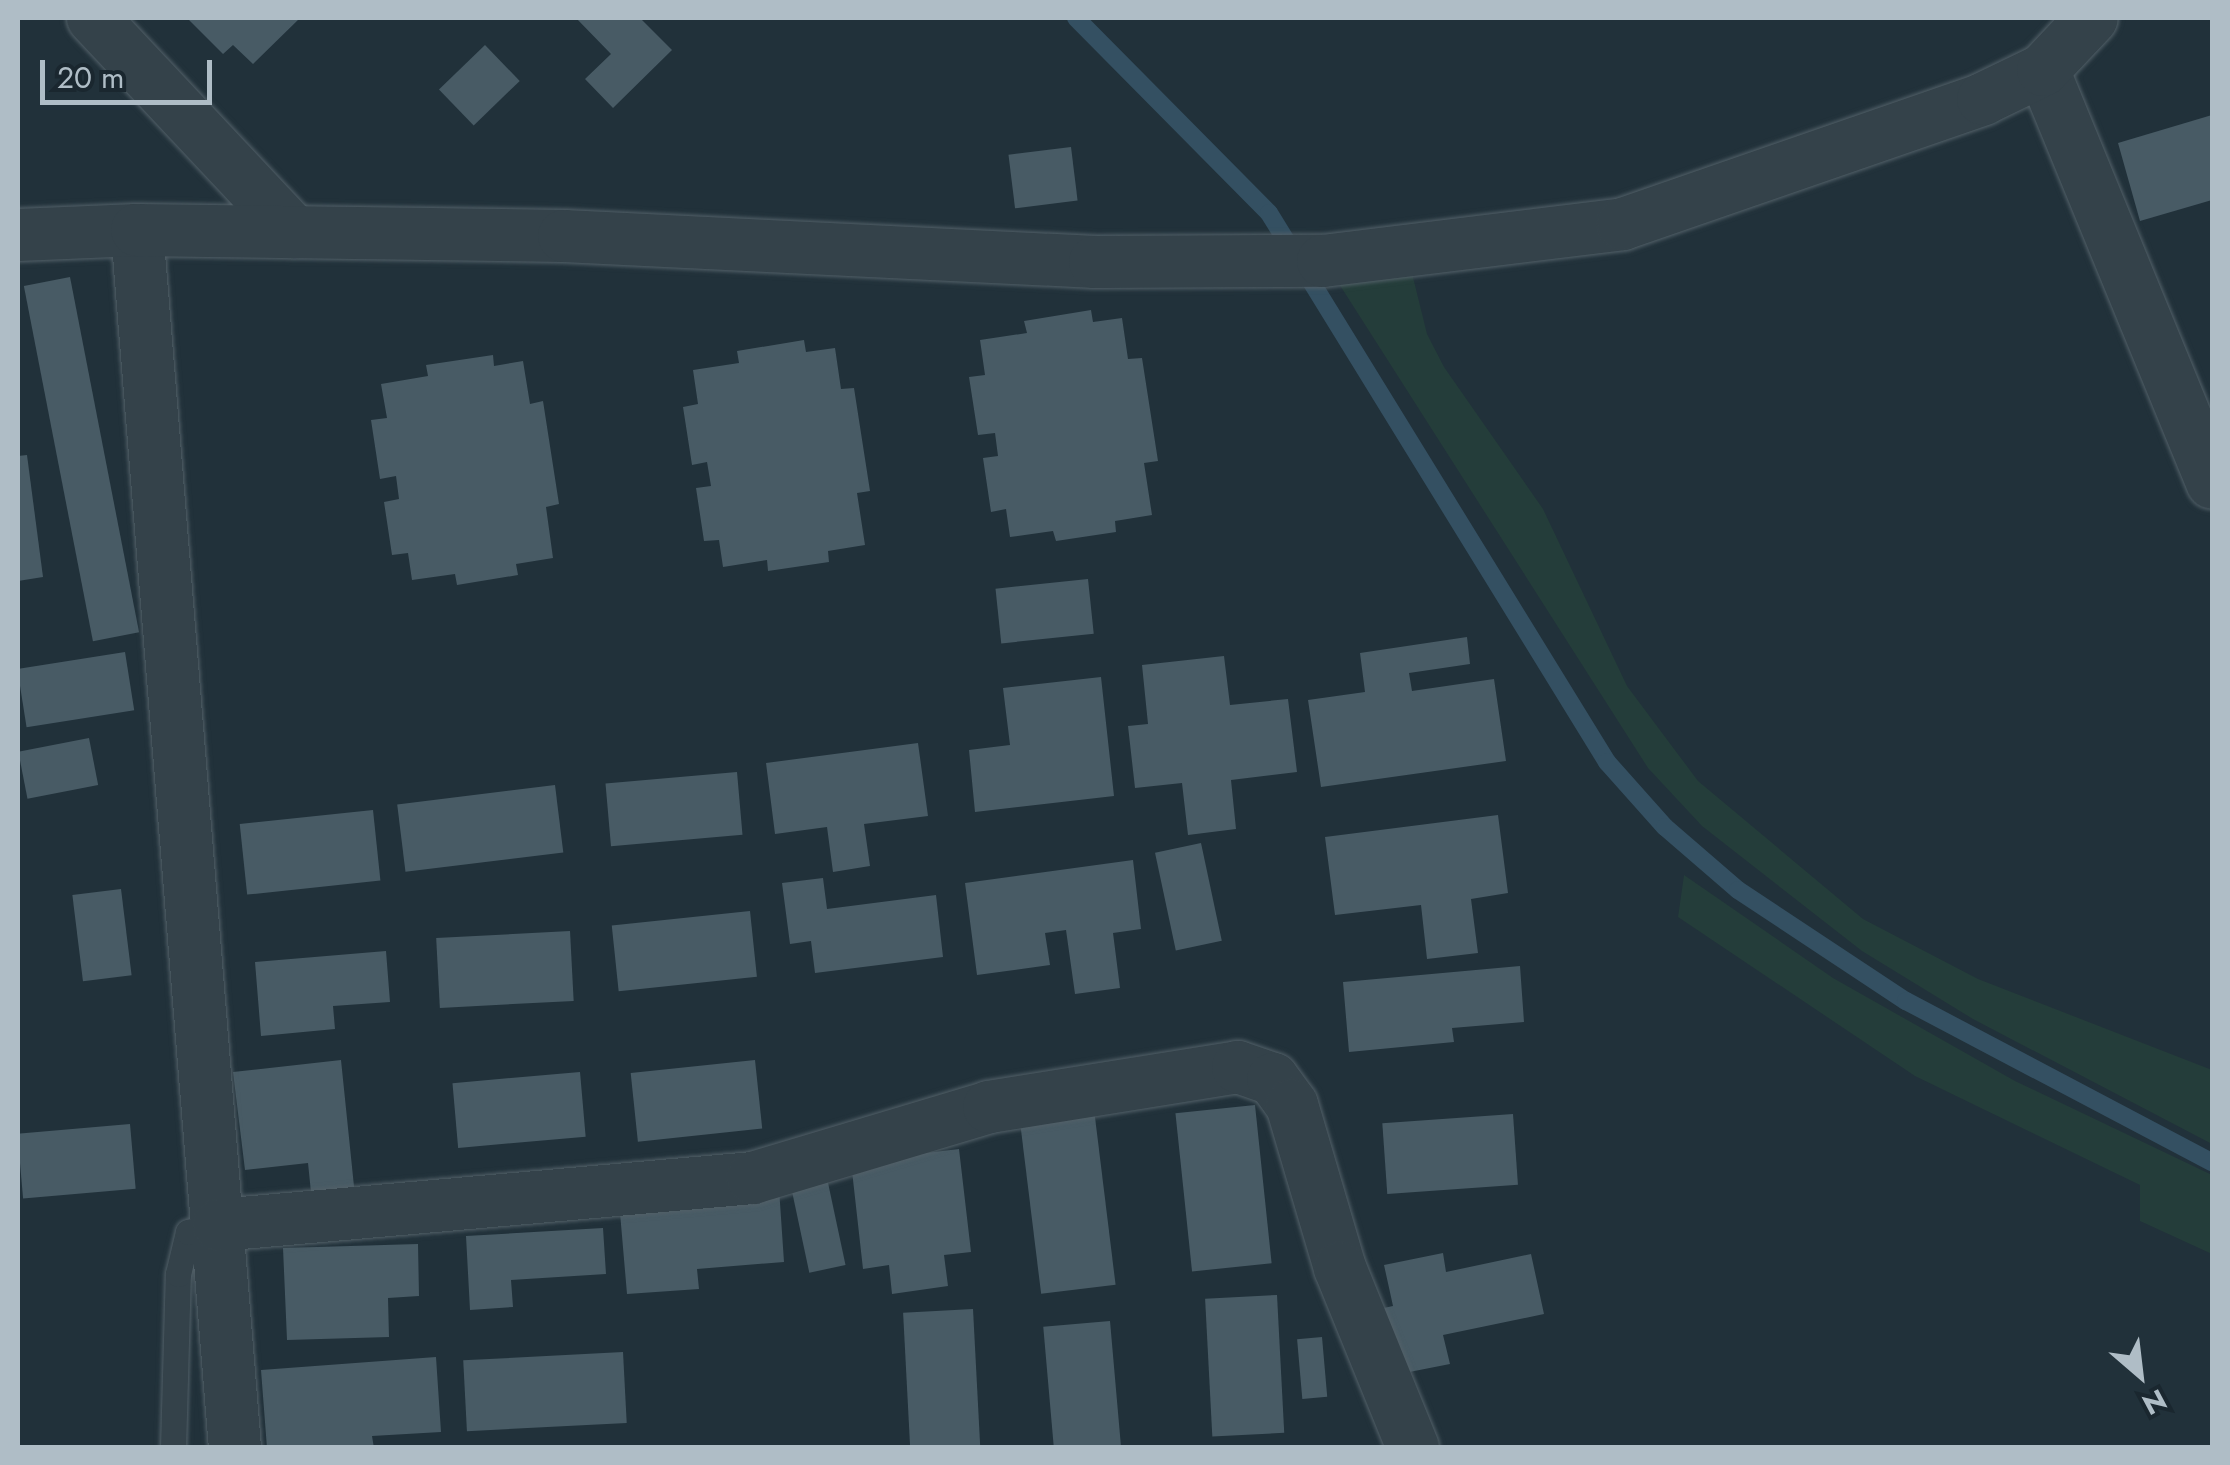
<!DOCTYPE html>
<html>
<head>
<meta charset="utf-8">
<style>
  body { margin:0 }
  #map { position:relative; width:2230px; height:1465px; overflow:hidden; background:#21313a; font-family:Jost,sans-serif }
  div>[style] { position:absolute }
  .green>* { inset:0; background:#243d3a }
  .stream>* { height:18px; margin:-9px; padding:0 9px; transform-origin:9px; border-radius:9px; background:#345062 }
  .building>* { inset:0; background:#485b65; transform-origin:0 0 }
  .roads { filter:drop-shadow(0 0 2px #526068) drop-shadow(0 0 2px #526068) }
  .service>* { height:25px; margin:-12.5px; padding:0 12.5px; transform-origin:12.5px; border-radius:12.5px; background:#34424a }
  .minor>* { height:52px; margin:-26px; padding:0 26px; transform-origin:26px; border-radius:26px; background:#34424a }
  span { translate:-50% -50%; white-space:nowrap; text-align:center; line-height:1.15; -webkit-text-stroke:9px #1a272f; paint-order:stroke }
  .frame { position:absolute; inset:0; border:20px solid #afbdc6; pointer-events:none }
  .north { position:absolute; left:2090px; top:1325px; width:100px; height:100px; -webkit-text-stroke:8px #1a272f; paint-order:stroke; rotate:152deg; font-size:28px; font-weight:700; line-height:40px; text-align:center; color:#afbdc6 }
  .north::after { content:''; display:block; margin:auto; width:35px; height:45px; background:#afbdc6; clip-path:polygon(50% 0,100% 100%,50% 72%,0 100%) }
  .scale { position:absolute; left:40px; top:60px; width:172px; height:45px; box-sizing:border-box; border:5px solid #afbdc6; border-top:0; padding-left:12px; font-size:30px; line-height:35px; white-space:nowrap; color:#afbdc6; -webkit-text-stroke:8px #1a272f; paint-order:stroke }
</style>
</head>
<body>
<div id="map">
  <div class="green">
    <div style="clip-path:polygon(1411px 269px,1427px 334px,1444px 367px,1543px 509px,1627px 686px,1698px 781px,1863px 919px,1978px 979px,2212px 1070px,2212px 1144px,1973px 1019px,1862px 951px,1702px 826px,1648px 768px,1334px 276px)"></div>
    <div style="clip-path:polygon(1684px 875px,1833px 978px,2015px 1081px,2212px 1175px,2212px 1254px,2140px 1221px,2140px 1185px,1915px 1076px,1678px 917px)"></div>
  </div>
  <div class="stream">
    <div style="left:1076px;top:18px;width:274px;rotate:45.3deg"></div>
    <div style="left:1269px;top:213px;width:645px;rotate:58.38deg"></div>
    <div style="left:1607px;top:762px;width:87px;rotate:48.3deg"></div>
    <div style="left:1665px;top:827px;width:96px;rotate:40.8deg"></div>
    <div style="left:1738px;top:890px;width:201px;rotate:33.5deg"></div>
    <div style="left:1906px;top:1001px;width:346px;rotate:27.8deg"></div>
  </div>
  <div class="building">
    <div style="clip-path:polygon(187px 18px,300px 18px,253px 64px,233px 45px,223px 54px)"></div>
    <div style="clip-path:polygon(576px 18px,640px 18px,672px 50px,613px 108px,585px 79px,611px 54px)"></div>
    <div style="left:485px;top:45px;width:50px;height:64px;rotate:46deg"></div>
    <div style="clip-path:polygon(2212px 115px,2212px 200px,2140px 221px,2118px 143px)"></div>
    <div style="left:1071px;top:147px;width:54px;height:63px;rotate:83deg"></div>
    <div style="left:70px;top:277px;width:362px;height:47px;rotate:79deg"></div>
    <div style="clip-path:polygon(1091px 310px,1093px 322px,1122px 318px,1128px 359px,1142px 358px,1158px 461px,1144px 463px,1152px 515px,1115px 521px,1116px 532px,1056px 541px,1053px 531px,1010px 537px,1006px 509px,991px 512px,983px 458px,998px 456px,995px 433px,978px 435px,969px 377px,985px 375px,980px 340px,1027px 333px,1024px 321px)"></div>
    <div style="clip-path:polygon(804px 340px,806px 352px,835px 348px,841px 389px,854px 388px,870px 491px,857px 493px,865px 545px,828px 551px,829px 562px,768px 571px,767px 560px,723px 567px,719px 540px,704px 541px,696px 488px,711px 486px,707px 462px,692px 465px,683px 407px,698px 404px,693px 370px,739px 363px,737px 351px)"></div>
    <div style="clip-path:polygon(493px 355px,494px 366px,523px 361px,530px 404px,543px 401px,559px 504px,546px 507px,553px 558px,516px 564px,518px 575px,457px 585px,455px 574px,412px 580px,408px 553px,392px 555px,384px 502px,399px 499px,396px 476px,380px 479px,371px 420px,387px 418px,381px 384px,428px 376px,426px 365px)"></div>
    <div style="clip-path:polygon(27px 455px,43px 577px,18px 581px,18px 456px)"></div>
    <div style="left:1088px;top:579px;width:55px;height:93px;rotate:84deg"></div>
    <div style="clip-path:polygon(1467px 637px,1470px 664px,1409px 673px,1412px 691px,1494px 679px,1506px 761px,1321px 787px,1308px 700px,1365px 692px,1360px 653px)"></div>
    <div style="left:125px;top:652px;width:59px;height:109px;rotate:81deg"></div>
    <div style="clip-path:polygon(1224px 656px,1230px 705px,1288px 699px,1297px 772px,1231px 780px,1236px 829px,1188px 835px,1182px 783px,1135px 788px,1128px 726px,1148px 724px,1142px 665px)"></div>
    <div style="clip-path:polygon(1101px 677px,1114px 796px,975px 812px,969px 750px,1010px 745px,1003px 688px)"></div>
    <div style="left:89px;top:738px;width:48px;height:72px;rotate:79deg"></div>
    <div style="clip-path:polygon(918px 743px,928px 816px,864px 824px,870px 866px,833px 872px,827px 827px,775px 834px,766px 763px)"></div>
    <div style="left:737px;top:772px;width:63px;height:132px;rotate:85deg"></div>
    <div style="left:555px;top:785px;width:68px;height:159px;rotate:83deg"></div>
    <div style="left:373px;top:810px;width:71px;height:134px;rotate:84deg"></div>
    <div style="clip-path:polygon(1498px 815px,1508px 893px,1471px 899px,1478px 953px,1427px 959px,1421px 905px,1335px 915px,1325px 837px)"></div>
    <div style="left:1201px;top:843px;width:100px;height:47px;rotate:78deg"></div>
    <div style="clip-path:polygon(1133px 860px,1141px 929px,1113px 933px,1120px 988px,1075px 994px,1066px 930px,1045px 933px,1050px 965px,977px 975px,965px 883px)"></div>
    <div style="clip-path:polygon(823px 878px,827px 909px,936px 895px,943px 957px,815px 973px,811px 941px,790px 944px,782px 883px)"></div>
    <div style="left:121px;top:889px;width:87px;height:49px;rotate:83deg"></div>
    <div style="left:750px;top:911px;width:66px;height:139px;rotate:84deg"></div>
    <div style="left:570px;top:931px;width:70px;height:134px;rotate:87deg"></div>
    <div style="clip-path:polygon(386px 951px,390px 1002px,333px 1006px,335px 1029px,261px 1036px,255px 962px)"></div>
    <div style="clip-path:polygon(1520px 966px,1524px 1022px,1452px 1028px,1454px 1042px,1349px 1052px,1343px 982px)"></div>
    <div style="clip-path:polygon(341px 1060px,355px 1196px,312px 1202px,308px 1163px,245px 1170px,233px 1072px)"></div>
    <div style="left:755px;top:1060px;width:69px;height:125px;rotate:84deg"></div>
    <div style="left:580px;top:1072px;width:65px;height:128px;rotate:85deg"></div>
    <div style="left:1255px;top:1105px;width:159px;height:80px;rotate:84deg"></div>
    <div style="left:1094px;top:1109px;width:177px;height:75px;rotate:83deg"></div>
    <div style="left:1513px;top:1114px;width:71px;height:131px;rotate:86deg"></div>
    <div style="left:130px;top:1124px;width:65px;height:113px;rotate:85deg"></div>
    <div style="clip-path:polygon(959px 1149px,971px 1252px,944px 1255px,948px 1286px,892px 1294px,889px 1265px,863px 1269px,851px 1162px)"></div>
    <div style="left:827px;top:1178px;width:89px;height:37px;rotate:78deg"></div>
    <div style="clip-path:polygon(779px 1188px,784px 1262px,697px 1269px,699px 1289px,627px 1294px,619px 1201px)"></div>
    <div style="clip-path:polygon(603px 1228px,606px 1274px,511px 1280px,513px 1307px,470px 1310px,466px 1236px)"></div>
    <div style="clip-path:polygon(418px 1244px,419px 1296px,388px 1298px,389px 1337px,287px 1340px,283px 1248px)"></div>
    <div style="clip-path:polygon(1443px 1253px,1446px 1272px,1531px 1254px,1544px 1314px,1443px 1335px,1450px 1364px,1389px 1376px,1374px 1310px,1393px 1306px,1384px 1265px)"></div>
    <div style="left:1277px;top:1295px;width:138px;height:72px;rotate:87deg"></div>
    <div style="left:973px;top:1309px;width:139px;height:70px;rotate:87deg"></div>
    <div style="left:1110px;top:1321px;width:127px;height:67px;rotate:85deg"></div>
    <div style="left:1322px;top:1337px;width:60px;height:25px;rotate:85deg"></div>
    <div style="left:623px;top:1352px;width:71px;height:160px;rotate:87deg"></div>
    <div style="clip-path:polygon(436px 1357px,441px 1432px,372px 1436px,374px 1448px,267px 1448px,261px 1370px)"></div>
  </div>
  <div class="roads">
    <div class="service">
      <div style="left:173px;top:1448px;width:174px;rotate:-88.4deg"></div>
      <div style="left:178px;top:1274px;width:43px;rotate:-76.6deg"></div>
      <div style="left:188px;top:1232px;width:32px;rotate:-13deg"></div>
    </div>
    <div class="minor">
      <div style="left:93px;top:18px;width:294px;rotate:46.8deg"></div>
      <div style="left:2043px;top:70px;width:446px;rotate:67.7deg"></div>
      <div style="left:137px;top:230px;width:1222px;rotate:85.4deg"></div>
      <div style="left:18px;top:235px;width:119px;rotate:-2.4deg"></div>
      <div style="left:137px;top:230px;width:427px;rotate:0.8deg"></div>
      <div style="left:564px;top:236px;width:532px;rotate:2.8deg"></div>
      <div style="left:1095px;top:262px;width:228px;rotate:-0.3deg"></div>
      <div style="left:1323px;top:261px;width:302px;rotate:-7deg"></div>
      <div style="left:1623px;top:224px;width:381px;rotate:-19.1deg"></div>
      <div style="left:1983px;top:99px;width:67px;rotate:-25.8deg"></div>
      <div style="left:2043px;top:70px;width:71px;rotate:-46.7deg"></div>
      <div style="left:219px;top:1225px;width:536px;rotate:-5.03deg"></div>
      <div style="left:753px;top:1178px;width:246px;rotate:-16.7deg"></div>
      <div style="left:989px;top:1107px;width:252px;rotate:-9.1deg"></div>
      <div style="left:1238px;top:1067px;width:37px;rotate:19deg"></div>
      <div style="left:1273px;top:1079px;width:32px;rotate:54deg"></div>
      <div style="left:1292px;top:1105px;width:170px;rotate:73.6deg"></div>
      <div style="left:1340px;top:1268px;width:194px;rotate:67.9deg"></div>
    </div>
  </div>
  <div class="frame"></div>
  <div class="north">N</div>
  <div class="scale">20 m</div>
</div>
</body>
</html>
